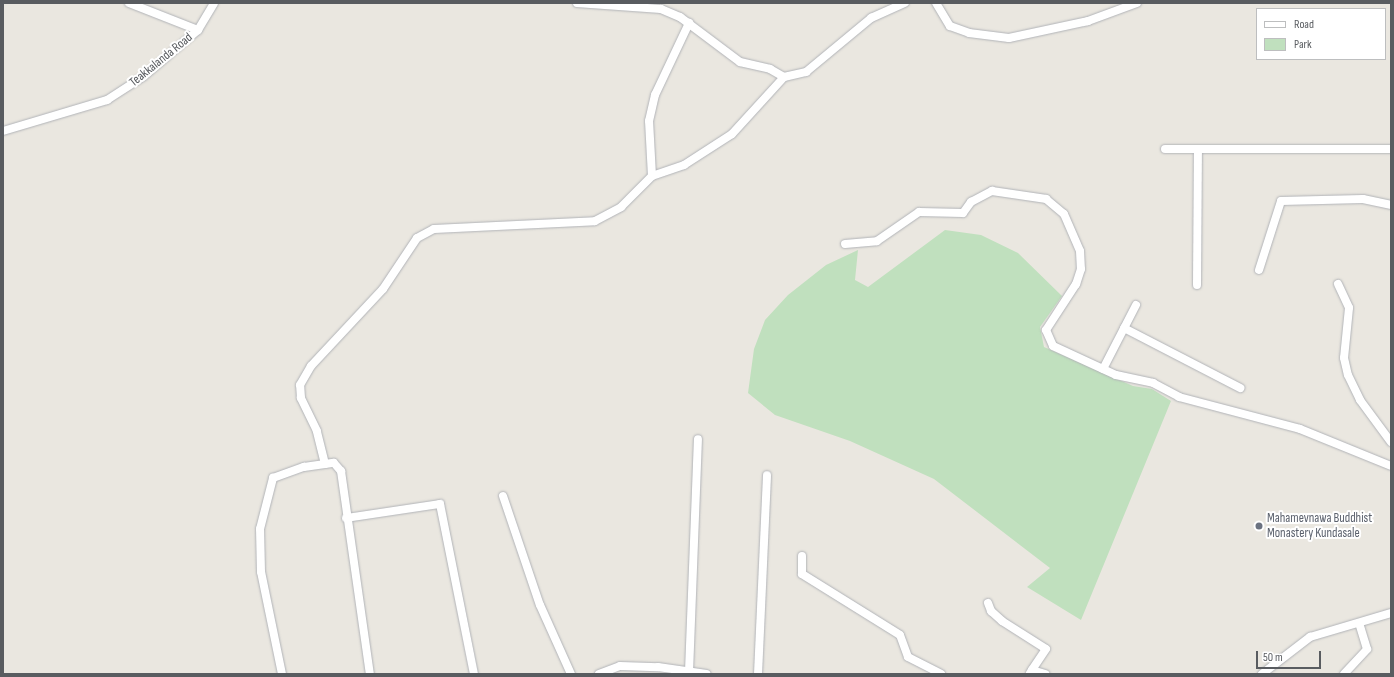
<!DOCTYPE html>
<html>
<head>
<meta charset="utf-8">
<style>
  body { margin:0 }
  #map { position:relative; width:1394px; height:677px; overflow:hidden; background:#eae7e0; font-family:"Sofia Sans Condensed",sans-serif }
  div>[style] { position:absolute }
  .green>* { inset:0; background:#c0e0be }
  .roads { filter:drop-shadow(0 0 1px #b1b3b7) drop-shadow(0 0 1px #b1b3b7) }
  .street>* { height:8px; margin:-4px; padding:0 4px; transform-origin:4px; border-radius:4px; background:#fff }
  .dots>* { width:11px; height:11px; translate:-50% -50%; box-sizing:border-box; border:2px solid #fff; border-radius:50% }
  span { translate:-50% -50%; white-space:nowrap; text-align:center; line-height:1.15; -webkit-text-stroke:4px #fff; paint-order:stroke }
  .street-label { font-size:13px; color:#595c60 }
  .worship-label { font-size:13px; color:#5b616d }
  .left { translate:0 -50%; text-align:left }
  .frame { position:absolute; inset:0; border:4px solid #595c60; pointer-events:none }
  .legend { position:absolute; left:1256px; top:8px; width:130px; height:52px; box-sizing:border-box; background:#fff; border:1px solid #bdbebf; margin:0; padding:5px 7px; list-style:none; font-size:12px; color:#595c60 }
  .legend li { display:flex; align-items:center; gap:8px; height:20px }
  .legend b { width:20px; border:1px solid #bdbebf }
  .scale { position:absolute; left:1256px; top:651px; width:65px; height:18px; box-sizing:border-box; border:2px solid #595c60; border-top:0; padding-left:5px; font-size:12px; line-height:14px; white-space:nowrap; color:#595c60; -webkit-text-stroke:3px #fff; paint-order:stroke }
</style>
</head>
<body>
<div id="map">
  <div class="green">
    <div style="clip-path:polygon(945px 230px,981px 235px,1018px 253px,1062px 296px,1040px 327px,1044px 347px,1133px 386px,1152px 389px,1171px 401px,1081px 620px,1027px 587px,1050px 568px,934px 479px,850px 441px,775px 415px,748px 393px,754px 349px,765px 320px,788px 295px,826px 265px,858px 250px,855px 280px,868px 287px)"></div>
  </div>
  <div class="roads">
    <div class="street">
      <div style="left:129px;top:3px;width:74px;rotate:21.4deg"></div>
      <div style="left:577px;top:3px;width:84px;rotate:4.1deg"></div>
      <div style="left:661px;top:9px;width:21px;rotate:23deg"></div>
      <div style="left:680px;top:17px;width:75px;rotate:36.9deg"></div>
      <div style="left:740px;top:62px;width:31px;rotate:13deg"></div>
      <div style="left:770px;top:69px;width:16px;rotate:30deg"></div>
      <div style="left:784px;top:77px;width:23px;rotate:-13deg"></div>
      <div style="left:806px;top:72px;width:85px;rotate:-39.7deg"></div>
      <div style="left:871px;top:18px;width:37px;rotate:-24deg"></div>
      <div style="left:936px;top:3px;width:27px;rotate:59deg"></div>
      <div style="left:950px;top:26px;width:20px;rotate:20deg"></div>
      <div style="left:969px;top:33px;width:40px;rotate:7.1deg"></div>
      <div style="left:1009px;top:38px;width:81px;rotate:-12.1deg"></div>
      <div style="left:1088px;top:21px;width:52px;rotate:-20.2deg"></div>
      <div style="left:3px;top:131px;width:109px;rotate:-16.6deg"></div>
      <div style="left:107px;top:100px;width:44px;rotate:-33deg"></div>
      <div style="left:144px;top:76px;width:71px;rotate:-40.4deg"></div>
      <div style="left:198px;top:30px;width:31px;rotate:-59deg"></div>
      <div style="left:1165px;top:149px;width:226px"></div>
      <div style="left:652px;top:176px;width:34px;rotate:-19deg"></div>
      <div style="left:684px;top:165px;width:57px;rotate:-32.9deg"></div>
      <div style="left:732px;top:134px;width:77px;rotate:-47.6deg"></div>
      <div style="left:845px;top:244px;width:32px;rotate:-5deg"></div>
      <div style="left:877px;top:241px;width:51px;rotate:-34.6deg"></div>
      <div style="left:919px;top:212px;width:44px;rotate:1.3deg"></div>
      <div style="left:963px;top:213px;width:14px;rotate:-54deg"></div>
      <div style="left:971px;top:202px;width:24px;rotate:-28deg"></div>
      <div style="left:992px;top:191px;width:55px;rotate:8.4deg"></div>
      <div style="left:1046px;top:199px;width:23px;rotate:40deg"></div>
      <div style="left:1064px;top:214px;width:40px;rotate:66.6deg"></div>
      <div style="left:1080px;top:251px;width:18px;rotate:87deg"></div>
      <div style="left:1081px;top:269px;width:16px;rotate:108deg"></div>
      <div style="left:1076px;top:284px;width:55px;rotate:123.1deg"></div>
      <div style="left:1046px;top:330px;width:17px;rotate:66deg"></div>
      <div style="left:1053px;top:346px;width:69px;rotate:24.7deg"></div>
      <div style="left:1116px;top:375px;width:38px;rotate:12deg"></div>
      <div style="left:1153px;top:383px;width:30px;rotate:28deg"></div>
      <div style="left:1179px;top:397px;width:125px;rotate:14.8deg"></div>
      <div style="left:1300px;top:429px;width:98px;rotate:22.1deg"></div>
      <div style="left:1259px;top:270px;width:72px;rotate:-72.3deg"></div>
      <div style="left:1281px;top:201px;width:82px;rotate:-1.4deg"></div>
      <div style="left:1363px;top:199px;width:29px;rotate:12deg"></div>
      <div style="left:1338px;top:284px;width:26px;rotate:65deg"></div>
      <div style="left:1349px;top:308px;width:50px;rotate:95.7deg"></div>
      <div style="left:1344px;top:358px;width:17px;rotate:77deg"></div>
      <div style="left:1348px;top:375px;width:28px;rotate:64deg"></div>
      <div style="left:1360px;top:400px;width:52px;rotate:53.6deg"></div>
      <div style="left:1197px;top:285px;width:136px;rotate:-89.6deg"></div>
      <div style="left:1124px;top:328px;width:131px;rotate:27.3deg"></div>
      <div style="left:1103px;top:369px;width:72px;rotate:-62.7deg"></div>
      <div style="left:325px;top:464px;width:34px;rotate:-104deg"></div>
      <div style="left:317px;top:431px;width:37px;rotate:-116deg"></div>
      <div style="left:301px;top:398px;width:13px;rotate:-94deg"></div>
      <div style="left:300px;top:385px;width:22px;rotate:-60deg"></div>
      <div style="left:311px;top:366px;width:105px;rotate:-46.9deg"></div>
      <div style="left:383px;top:289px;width:61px;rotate:-56.3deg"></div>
      <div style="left:417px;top:238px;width:19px;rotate:-28deg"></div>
      <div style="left:434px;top:229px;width:161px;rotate:-2.8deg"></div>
      <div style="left:595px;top:221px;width:30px;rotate:-28deg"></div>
      <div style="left:621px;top:207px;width:44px;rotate:-45deg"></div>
      <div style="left:652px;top:176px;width:55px;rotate:-93.1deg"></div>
      <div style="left:649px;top:121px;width:27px;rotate:-77deg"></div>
      <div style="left:655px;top:95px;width:80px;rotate:-64.7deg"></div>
      <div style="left:503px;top:496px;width:115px;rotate:71.3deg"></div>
      <div style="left:540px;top:605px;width:76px;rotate:65.8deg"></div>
      <div style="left:346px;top:518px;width:95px;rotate:-8.5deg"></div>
      <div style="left:440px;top:504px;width:173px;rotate:78.7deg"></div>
      <div style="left:802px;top:556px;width:18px;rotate:90deg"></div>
      <div style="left:802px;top:574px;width:115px;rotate:31.9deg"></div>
      <div style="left:900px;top:635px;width:23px;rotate:70deg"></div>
      <div style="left:908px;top:657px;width:37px;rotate:27deg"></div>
      <div style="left:988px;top:603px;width:9px;rotate:69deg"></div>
      <div style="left:991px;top:611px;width:15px;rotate:42deg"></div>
      <div style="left:1002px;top:621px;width:52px;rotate:32.5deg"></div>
      <div style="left:1046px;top:649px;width:25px;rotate:124deg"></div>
      <div style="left:689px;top:672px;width:233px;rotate:-87.8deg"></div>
      <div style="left:1030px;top:673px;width:4px;rotate:-56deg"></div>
      <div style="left:1032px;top:670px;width:14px;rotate:17deg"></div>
      <div style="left:282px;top:674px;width:104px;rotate:-101.6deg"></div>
      <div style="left:261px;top:572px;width:43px;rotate:-91.3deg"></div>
      <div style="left:260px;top:529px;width:53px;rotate:-75.7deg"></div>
      <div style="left:273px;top:478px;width:33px;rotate:-20deg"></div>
      <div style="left:304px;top:467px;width:30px;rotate:-8deg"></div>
      <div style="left:334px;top:463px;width:11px;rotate:49deg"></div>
      <div style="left:341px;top:471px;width:205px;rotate:81.9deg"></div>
      <div style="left:599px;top:674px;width:22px;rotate:-21deg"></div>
      <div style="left:620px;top:666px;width:38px;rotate:2deg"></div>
      <div style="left:658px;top:667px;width:49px;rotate:8.1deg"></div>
      <div style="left:758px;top:674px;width:199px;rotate:-87.4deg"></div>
      <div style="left:1262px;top:674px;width:61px;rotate:-37.6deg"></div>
      <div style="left:1310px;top:637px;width:84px;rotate:-16.5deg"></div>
      <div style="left:1344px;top:674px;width:34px;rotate:-47deg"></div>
      <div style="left:1367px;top:649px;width:27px;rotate:-107deg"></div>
    </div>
  </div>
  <div class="dots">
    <div style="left:1259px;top:526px;background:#6b7280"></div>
  </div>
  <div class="street-label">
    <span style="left:161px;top:60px;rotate:-39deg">Teakkalanda Road</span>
  </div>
  <div class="worship-label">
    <span class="left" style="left:1267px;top:526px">Mahamevnawa Buddhist<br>Monastery Kundasale</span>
  </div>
  <div class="frame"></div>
  <ul class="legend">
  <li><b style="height:5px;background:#fff"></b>Road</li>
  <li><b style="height:11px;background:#c0e0be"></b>Park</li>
  </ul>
  <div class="scale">50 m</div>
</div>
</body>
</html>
